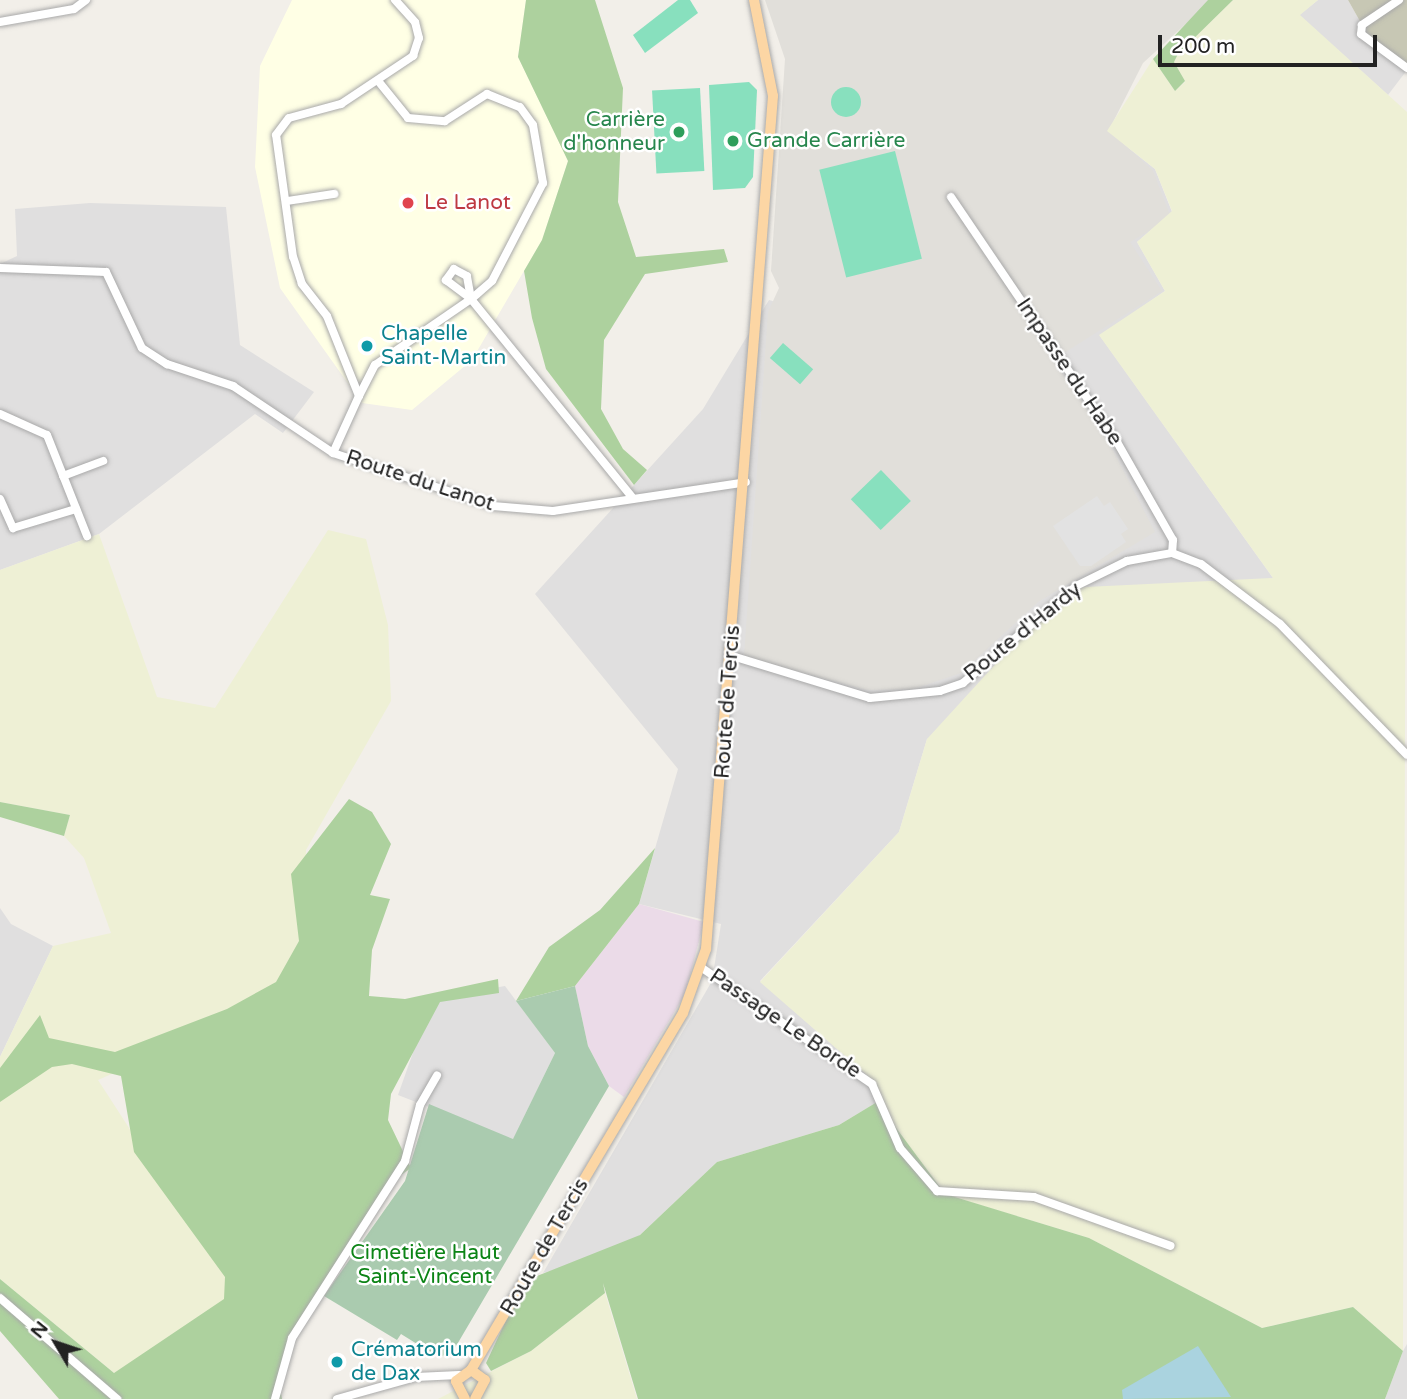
<!DOCTYPE html>
<html>
<head>
<meta charset="utf-8">
<style>
  body { margin:0 }
  #map { position:relative; width:1407px; height:1399px; overflow:hidden; background:#f2efe9; font-family:"Varela Round",sans-serif }
  div>[style] { position:absolute }
  .residential>* { inset:0; background:#e0dfdf }
  .industrial>* { inset:0; background:#ebdbe8 }
  .education>* { inset:0; background:#ffffe5 }
  .airport>* { inset:0; background:#e1dfda }
  .construction>* { inset:0; background:#c7c7b4 }
  .farmland>* { inset:0; background:#eef0d5 }
  .forest>* { inset:0; background:#add19e }
  .cemetery>* { inset:0; background:#aacbaf }
  .pitch>* { inset:0; background:#88e0be; transform-origin:0 0 }
  .round { border-radius:50% }
  .parking>* { inset:0; background:#e2e2e2 }
  .water>* { inset:0; background:#aad3df }
  .roads { filter:drop-shadow(0 0 2px #a9a9a9) drop-shadow(0 0 2px #a9a9a9) }
  .minor>* { height:8px; margin:-4px; padding:0 4px; transform-origin:4px; border-radius:4px; background:#fff }
  .major>* { height:10px; margin:-5px; padding:0 5px; transform-origin:5px; border-radius:5px; background:#fcd6a4 }
  .dots>* { width:19px; height:19px; translate:-50% -50%; box-sizing:border-box; border:4px solid #fff; border-radius:50% }
  span { translate:-50% -50%; white-space:nowrap; text-align:center; line-height:1.15; -webkit-text-stroke:5px #fff; paint-order:stroke }
  .leisure-label { font-size:21px; color:#27864d }
  .right { translate:-100% -50%; text-align:right }
  .left { translate:0 -50%; text-align:left }
  .health-label { font-size:21px; color:#be3a42 }
  .culture-label { font-size:21px; color:#0d838f }
  .street-label { font-size:21px; color:#222 }
  .park-label { font-size:21px; color:#0c8416 }
  .north { position:absolute; left:21px; top:1308px; width:70px; height:70px; -webkit-text-stroke:5px #fff; paint-order:stroke; rotate:309deg; font-size:19px; font-weight:700; line-height:28px; text-align:center; color:#222 }
  .north::after { content:''; display:block; margin:auto; width:24px; height:32px; background:#222; clip-path:polygon(50% 0,100% 100%,50% 72%,0 100%) }
  .scale { position:absolute; left:1158px; top:35px; width:219px; height:32px; box-sizing:border-box; border:4px solid #222; border-top:0; padding-left:9px; font-size:21px; line-height:24px; white-space:nowrap; color:#222; -webkit-text-stroke:5px #fff; paint-order:stroke }
</style>
</head>
<body>
<div id="map">
  <div class="residential">
    <div style="clip-path:polygon(1318px 0,1348px 0,1366px 32px,1407px 70px,1388px 95px,1299px 15px)"></div>
    <div style="clip-path:polygon(1107px 131px,1155px 169px,1172px 212px,1137px 242px,1165px 291px,1100px 336px,1273px 578px,927px 739px,899px 832px,760px 981px,868px 1076px,877px 1102px,839px 1125px,717px 1162px,601px 1272px,576px 1264px,543px 1273px,712px 981px,721px 924px,639px 904px,678px 769px,535px 594px,703px 409px,769px 300px,811px 312px)"></div>
    <div style="clip-path:polygon(90px 203px,226px 207px,240px 345px,314px 392px,283px 433px,255px 414px,99px 534px,0 570px,0 264px,17px 256px,15px 209px)"></div>
    <div style="clip-path:polygon(0 908px,11px 924px,53px 946px,0 1057px)"></div>
    <div style="clip-path:polygon(505px 986px,555px 1053px,513px 1140px,398px 1095px,432px 999px)"></div>
    <div style="clip-path:polygon(1407px 1344px,1407px 1399px,1385px 1399px,1403px 1351px)"></div>
  </div>
  <div class="industrial">
    <div style="clip-path:polygon(639px 904px,704px 922px,685px 994px,624px 1097px,609px 1086px,588px 1046px,575px 986px)"></div>
  </div>
  <div class="education">
    <div style="clip-path:polygon(292px 0,526px 0,518px 57px,568px 161px,542px 240px,472px 360px,412px 410px,362px 403px,280px 288px,255px 167px,260px 66px)"></div>
  </div>
  <div class="airport">
    <div style="clip-path:polygon(765px 0,1212px 0,1143px 63px,1109px 130px,1153px 171px,1171px 218px,1130px 242px,1162px 291px,1053px 360px,1105px 435px,1155px 532px,1038px 602px,961px 673px,913px 689px,867px 690px,744px 657px,768px 312px,779px 288px,771px 271px,785px 59px)"></div>
  </div>
  <div class="construction">
    <div style="clip-path:polygon(1348px 0,1407px 0,1407px 70px,1366px 32px)"></div>
  </div>
  <div class="farmland">
    <div style="clip-path:polygon(1233px 0,1318px 0,1300px 15px,1407px 112px,1403px 1351px,1353px 1307px,1262px 1328px,1089px 1238px,944px 1194px,877px 1102px,868px 1076px,760px 982px,899px 832px,927px 739px,1065px 588px,1273px 578px,1099px 335px,1165px 291px,1137px 242px,1172px 211px,1155px 169px,1107px 131px,1153px 59px,1175px 91px,1185px 82px,1174px 62px,1178px 54px)"></div>
    <div style="clip-path:polygon(328px 530px,366px 539px,388px 625px,391px 701px,306px 850px,305px 988px,98px 1080px,238px 1296px,114px 1373px,0 1279px,0 1057px,53px 946px,111px 933px,84px 858px,64px 836px,70px 815px,0 802px,0 570px,99px 534px,157px 697px,215px 708px)"></div>
    <div style="clip-path:polygon(605px 1293px,637px 1399px,438px 1399px,531px 1351px)"></div>
  </div>
  <div class="forest">
    <div style="clip-path:polygon(526px 0,595px 0,623px 88px,618px 202px,636px 257px,724px 249px,728px 262px,645px 274px,604px 340px,601px 409px,623px 449px,647px 470px,634px 485px,546px 369px,532px 318px,524px 271px,542px 240px,568px 161px,518px 57px)"></div>
    <div style="clip-path:polygon(1208px 0,1233px 0,1178px 54px,1174px 62px,1185px 81px,1175px 91px,1153px 59px)"></div>
    <div style="clip-path:polygon(349px 799px,372px 812px,391px 844px,370px 895px,390px 899px,372px 950px,369px 996px,405px 999px,498px 979px,499px 993px,440px 1002px,391px 1094px,388px 1120px,411px 1168px,387px 1185px,292px 1338px,279px 1382px,282px 1399px,59px 1399px,0 1331px,0 1279px,114px 1373px,224px 1299px,225px 1277px,134px 1152px,121px 1076px,72px 1064px,52px 1067px,0 1102px,0 1068px,40px 1015px,49px 1038px,115px 1052px,227px 1009px,276px 982px,299px 941px,291px 874px)"></div>
    <div style="clip-path:polygon(0 802px,70px 815px,64px 836px,0 817px)"></div>
    <div style="clip-path:polygon(655px 848px,639px 904px,575px 986px,516px 1001px,549px 947px,600px 910px)"></div>
    <div style="clip-path:polygon(877px 1102px,945px 1194px,1089px 1238px,1262px 1328px,1353px 1307px,1403px 1351px,1385px 1399px,638px 1399px,603px 1283px,605px 1293px,531px 1351px,491px 1371px,486px 1363px,509px 1314px,537px 1276px,640px 1235px,717px 1162px,839px 1125px)"></div>
  </div>
  <div class="cemetery">
    <div style="clip-path:polygon(575px 986px,588px 1046px,609px 1086px,452px 1353px,438px 1357px,401px 1334px,397px 1340px,324px 1296px,405px 1181px,429px 1104px,513px 1139px,555px 1053px,516px 1001px)"></div>
  </div>
  <div class="pitch">
    <div style="clip-path:polygon(678px 0,690px 0,698px 13px,645px 53px,633px 35px)"></div>
    <div style="clip-path:polygon(749px 82px,757px 90px,753px 177px,745px 188px,713px 190px,709px 85px)"></div>
    <div class="round" style="left:831px;top:87px;width:30px;height:30px"></div>
    <div style="left:700px;top:88px;width:83px;height:48px;rotate:87deg"></div>
    <div style="left:895px;top:151px;width:111px;height:78px;rotate:76deg"></div>
    <div style="left:783px;top:343px;width:40px;height:20px;rotate:41deg"></div>
    <div style="left:881px;top:470px;width:43px;height:42px;rotate:46deg"></div>
  </div>
  <div class="parking">
    <div style="clip-path:polygon(1097px 496px,1104px 506px,1110px 502px,1128px 529px,1121px 534px,1126px 542px,1091px 566px,1080px 566px,1053px 526px)"></div>
  </div>
  <div class="water">
    <div style="clip-path:polygon(1198px 1346px,1231px 1397px,1123px 1399px,1122px 1390px)"></div>
  </div>
  <div class="roads">
    <div class="minor">
      <div style="left:1399px;top:0;width:45px;rotate:146deg"></div>
      <div style="left:1362px;top:25px;width:9px;rotate:96deg"></div>
      <div style="left:1361px;top:34px;width:57px;rotate:36.5deg"></div>
      <div style="left:0;top:22px;width:75px;rotate:-10deg"></div>
      <div style="left:74px;top:9px;width:15px;rotate:-37deg"></div>
      <div style="left:379px;top:82px;width:46px;rotate:51.1deg"></div>
      <div style="left:408px;top:118px;width:37px;rotate:5deg"></div>
      <div style="left:445px;top:121px;width:50px;rotate:-32.7deg"></div>
      <div style="left:487px;top:94px;width:35px;rotate:22deg"></div>
      <div style="left:520px;top:107px;width:22px;rotate:54deg"></div>
      <div style="left:533px;top:125px;width:59px;rotate:80.2deg"></div>
      <div style="left:543px;top:183px;width:110px;rotate:117.5deg"></div>
      <div style="left:492px;top:281px;width:28px;rotate:139deg"></div>
      <div style="left:471px;top:299px;width:255px;rotate:50.9deg"></div>
      <div style="left:951px;top:197px;width:296px;rotate:55.9deg"></div>
      <div style="left:1117px;top:442px;width:113px;rotate:60.3deg"></div>
      <div style="left:1173px;top:540px;width:13px;rotate:94deg"></div>
      <div style="left:287px;top:201px;width:48px;rotate:-8.5deg"></div>
      <div style="left:0;top:268px;width:106px;rotate:2.2deg"></div>
      <div style="left:106px;top:272px;width:84px;rotate:64.7deg"></div>
      <div style="left:142px;top:348px;width:30px;rotate:33deg"></div>
      <div style="left:167px;top:364px;width:70px;rotate:18.4deg"></div>
      <div style="left:233px;top:386px;width:120px;rotate:33.8deg"></div>
      <div style="left:333px;top:453px;width:169px;rotate:18.3deg"></div>
      <div style="left:493px;top:506px;width:60px;rotate:4.8deg"></div>
      <div style="left:553px;top:511px;width:195px;rotate:-8.5deg"></div>
      <div style="left:359px;top:396px;width:35px;rotate:-63deg"></div>
      <div style="left:375px;top:365px;width:116px;rotate:-34.5deg"></div>
      <div style="left:471px;top:299px;width:23px;rotate:-100deg"></div>
      <div style="left:467px;top:276px;width:15px;rotate:-152deg"></div>
      <div style="left:454px;top:269px;width:14px;rotate:126deg"></div>
      <div style="left:446px;top:280px;width:31px;rotate:37deg"></div>
      <div style="left:0;top:414px;width:51px;rotate:24.1deg"></div>
      <div style="left:47px;top:435px;width:109px;rotate:68.4deg"></div>
      <div style="left:333px;top:453px;width:63px;rotate:-65.5deg"></div>
      <div style="left:359px;top:396px;width:86px;rotate:-111.8deg"></div>
      <div style="left:327px;top:316px;width:41px;rotate:-128deg"></div>
      <div style="left:302px;top:284px;width:28px;rotate:-108deg"></div>
      <div style="left:293px;top:257px;width:123px;rotate:-97.9deg"></div>
      <div style="left:276px;top:135px;width:21px;rotate:-53deg"></div>
      <div style="left:289px;top:118px;width:54px;rotate:-15.1deg"></div>
      <div style="left:341px;top:104px;width:87px;rotate:-33.7deg"></div>
      <div style="left:413px;top:56px;width:19px;rotate:-72deg"></div>
      <div style="left:419px;top:38px;width:16px;rotate:-104deg"></div>
      <div style="left:415px;top:22px;width:30px;rotate:-132deg"></div>
      <div style="left:63px;top:476px;width:43px;rotate:-20.6deg"></div>
      <div style="left:0;top:499px;width:32px;rotate:66deg"></div>
      <div style="left:13px;top:528px;width:66px;rotate:-16.8deg"></div>
      <div style="left:732px;top:656px;width:144px;rotate:16.9deg"></div>
      <div style="left:870px;top:698px;width:70px;rotate:-5.7deg"></div>
      <div style="left:940px;top:691px;width:24px;rotate:-19deg"></div>
      <div style="left:963px;top:683px;width:149px;rotate:-40.6deg"></div>
      <div style="left:1076px;top:586px;width:57px;rotate:-26.1deg"></div>
      <div style="left:1127px;top:561px;width:46px;rotate:-10.1deg"></div>
      <div style="left:1172px;top:553px;width:31px;rotate:21deg"></div>
      <div style="left:1201px;top:564px;width:99px;rotate:37.2deg"></div>
      <div style="left:1280px;top:624px;width:182px;rotate:45.9deg"></div>
      <div style="left:702px;top:968px;width:206px;rotate:34.3deg"></div>
      <div style="left:872px;top:1084px;width:70px;rotate:66.4deg"></div>
      <div style="left:900px;top:1148px;width:57px;rotate:49.3deg"></div>
      <div style="left:937px;top:1191px;width:97px;rotate:3.5deg"></div>
      <div style="left:1034px;top:1197px;width:145px;rotate:19.7deg"></div>
      <div style="left:0;top:1298px;width:155px;rotate:40.8deg"></div>
      <div style="left:275px;top:1399px;width:63px;rotate:-74.4deg"></div>
      <div style="left:292px;top:1338px;width:210px;rotate:-57.4deg"></div>
      <div style="left:405px;top:1161px;width:58px;rotate:-75deg"></div>
      <div style="left:420px;top:1105px;width:34px;rotate:-60deg"></div>
      <div style="left:337px;top:1399px;width:82px;rotate:-15.6deg"></div>
      <div style="left:416px;top:1377px;width:43px;rotate:-2.7deg"></div>
    </div>
    <div class="major">
      <div style="left:471px;top:1370px;width:415px;rotate:-59.3deg"></div>
      <div style="left:683px;top:1013px;width:68px;rotate:-70.2deg"></div>
      <div style="left:706px;top:949px;width:856px;rotate:-85.51deg"></div>
      <div style="left:773px;top:96px;width:98px;rotate:-101.2deg"></div>
      <div style="left:465px;top:1399px;width:20px;rotate:-117deg"></div>
      <div style="left:456px;top:1381px;width:19px;rotate:-36deg"></div>
      <div style="left:471px;top:1370px;width:17px;rotate:36deg"></div>
      <div style="left:485px;top:1380px;width:21px;rotate:118deg"></div>
    </div>
  </div>
  <div class="dots">
    <div style="left:679px;top:132px;background:#2e9e5b"></div>
    <div style="left:733px;top:141px;background:#2e9e5b"></div>
    <div style="left:408px;top:203px;background:#e0444e"></div>
    <div style="left:367px;top:346px;background:#0f9aa8"></div>
    <div style="left:337px;top:1362px;background:#0f9aa8"></div>
  </div>
  <div class="leisure-label">
    <span class="right" style="left:665px;top:132px">Carrière<br>d'honneur</span>
    <span class="left" style="left:747px;top:141px">Grande Carrière</span>
  </div>
  <div class="health-label">
    <span class="left" style="left:424px;top:203px">Le Lanot</span>
  </div>
  <div class="culture-label">
    <span class="left" style="left:381px;top:346px">Chapelle<br>Saint-Martin</span>
    <span class="left" style="left:351px;top:1362px">Crématorium<br>de Dax</span>
  </div>
  <div class="street-label">
    <span style="left:1069px;top:372px;rotate:56deg">Impasse du Habe</span>
    <span style="left:420px;top:481px;rotate:18deg">Route du Lanot</span>
    <span style="left:1023px;top:632px;rotate:-39deg">Route d'Hardy</span>
    <span style="left:728px;top:702px;rotate:-86deg">Route de Tercis</span>
    <span style="left:785px;top:1024px;rotate:34deg">Passage Le Borde</span>
    <span style="left:545px;top:1247px;rotate:-60deg">Route de Tercis</span>
  </div>
  <div class="park-label">
    <span style="left:425px;top:1265px">Cimetière Haut<br>Saint-Vincent</span>
  </div>
  <div class="north">N</div>
  <div class="scale">200 m</div>
</div>
</body>
</html>
